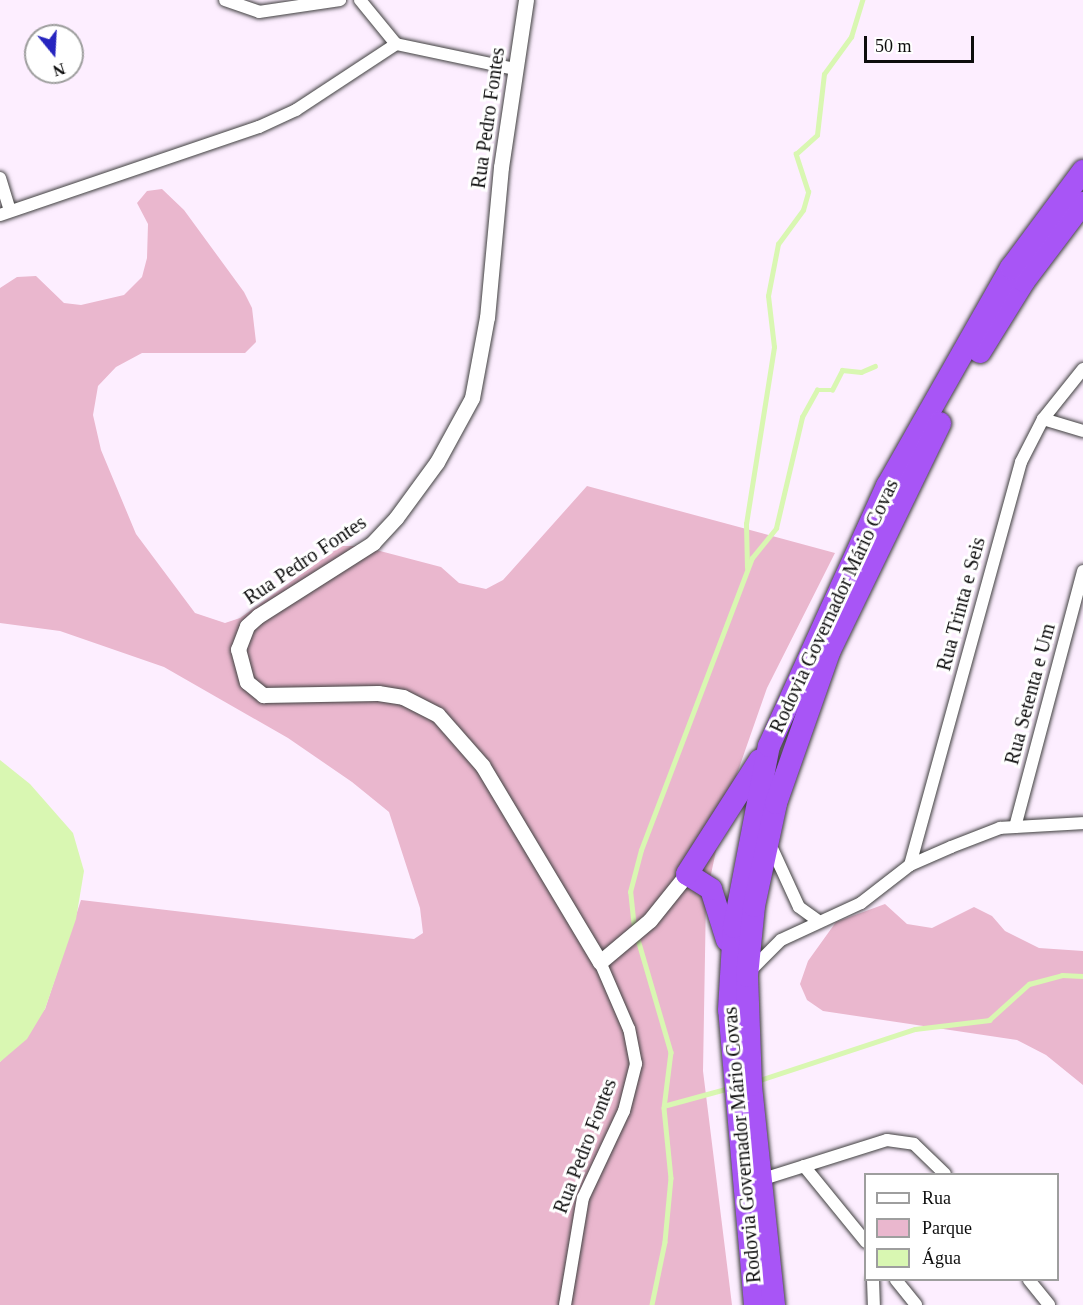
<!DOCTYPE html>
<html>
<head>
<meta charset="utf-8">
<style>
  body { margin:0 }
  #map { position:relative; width:1083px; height:1305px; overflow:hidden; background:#fdeeff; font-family:"Times New Roman",serif }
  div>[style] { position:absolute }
  .green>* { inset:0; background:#eab7ce }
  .water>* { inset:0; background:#d9f7b2 }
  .stream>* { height:4.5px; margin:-2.25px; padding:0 2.25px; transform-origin:2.25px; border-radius:2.25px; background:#d9f7b2 }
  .roads { filter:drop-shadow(0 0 2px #404040) drop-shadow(0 0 2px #404040) }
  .minor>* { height:12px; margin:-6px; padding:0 6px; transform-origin:6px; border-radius:6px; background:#fff }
  .tertiary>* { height:15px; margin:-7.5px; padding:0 7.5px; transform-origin:7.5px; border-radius:7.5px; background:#fff }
  .motorway>* { height:22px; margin:-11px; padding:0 11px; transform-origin:11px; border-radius:11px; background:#a855f6 }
  span { translate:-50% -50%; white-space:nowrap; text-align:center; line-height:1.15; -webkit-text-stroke:6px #fff; paint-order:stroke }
  .street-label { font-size:20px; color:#0d0d0d }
  .legend { position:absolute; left:864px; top:1173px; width:195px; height:108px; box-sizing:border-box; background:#fff; border:2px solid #9e9e9e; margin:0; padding:8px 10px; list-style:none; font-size:18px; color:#0d0d0d }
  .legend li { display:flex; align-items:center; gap:12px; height:30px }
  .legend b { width:30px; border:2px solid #9e9e9e }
  .north { position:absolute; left:24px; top:24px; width:60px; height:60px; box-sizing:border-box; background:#fff; border:2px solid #9e9e9e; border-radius:50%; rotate:162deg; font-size:16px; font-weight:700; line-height:24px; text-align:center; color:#0d0d0d }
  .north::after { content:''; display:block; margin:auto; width:21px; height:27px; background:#2624bf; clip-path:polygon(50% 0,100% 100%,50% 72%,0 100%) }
  .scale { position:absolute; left:864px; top:36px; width:110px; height:27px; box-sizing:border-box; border:3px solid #0d0d0d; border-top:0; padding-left:8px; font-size:18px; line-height:21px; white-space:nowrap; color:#0d0d0d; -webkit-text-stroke:4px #fff; paint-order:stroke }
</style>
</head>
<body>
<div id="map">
  <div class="green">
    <div style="clip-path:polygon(162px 189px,184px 210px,244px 292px,252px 308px,256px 342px,245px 353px,142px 353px,116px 367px,98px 386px,93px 415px,101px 450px,136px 534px,195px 613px,225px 623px,240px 618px,341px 546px,361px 546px,441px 567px,459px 583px,486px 589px,503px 580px,587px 486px,835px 553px,767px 688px,725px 808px,706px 898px,703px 1071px,732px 1305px,0 1305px,0 1062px,45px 1009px,81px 900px,414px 939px,423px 933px,420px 908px,389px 812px,352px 782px,288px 738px,164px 667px,60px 631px,0 623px,0 288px,17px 277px,36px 276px,64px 303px,81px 305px,124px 295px,142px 277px,147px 258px,148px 224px,137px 203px,147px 191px)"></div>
    <div style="clip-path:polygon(885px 904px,907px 924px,932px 928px,974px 907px,992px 916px,1005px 931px,1039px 948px,1083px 951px,1083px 1085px,1046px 1055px,1017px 1040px,823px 1011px,807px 1000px,800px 984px,808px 961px,836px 922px)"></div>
  </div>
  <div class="water">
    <div style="clip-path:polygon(0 760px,30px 784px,73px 833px,84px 871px,76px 919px,45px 1009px,27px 1039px,0 1062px)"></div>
  </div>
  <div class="stream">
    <div style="left:747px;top:568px;width:44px;rotate:-91.3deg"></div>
    <div style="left:746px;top:524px;width:179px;rotate:-81deg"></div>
    <div style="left:774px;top:347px;width:51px;rotate:-96.7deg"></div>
    <div style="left:768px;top:296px;width:53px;rotate:-79.1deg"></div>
    <div style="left:778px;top:244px;width:42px;rotate:-53.7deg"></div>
    <div style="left:803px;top:210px;width:19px;rotate:-74deg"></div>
    <div style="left:808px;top:192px;width:40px;rotate:-108deg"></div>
    <div style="left:796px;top:154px;width:28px;rotate:-42deg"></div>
    <div style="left:817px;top:135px;width:61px;rotate:-83.5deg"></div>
    <div style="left:824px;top:74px;width:46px;rotate:-53.9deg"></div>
    <div style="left:851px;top:37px;width:39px;rotate:-73deg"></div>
    <div style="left:634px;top:928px;width:36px;rotate:-96deg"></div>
    <div style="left:630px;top:892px;width:43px;rotate:-75.3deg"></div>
    <div style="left:641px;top:850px;width:312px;rotate:-69.2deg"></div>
    <div style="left:752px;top:558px;width:38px;rotate:-51deg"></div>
    <div style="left:776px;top:528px;width:114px;rotate:-76.8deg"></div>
    <div style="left:802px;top:417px;width:31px;rotate:-61deg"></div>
    <div style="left:817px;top:390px;width:15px"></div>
    <div style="left:832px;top:390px;width:22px;rotate:-63deg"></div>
    <div style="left:842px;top:370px;width:19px;rotate:6deg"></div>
    <div style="left:861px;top:372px;width:15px;rotate:-23deg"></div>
    <div style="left:637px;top:936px;width:121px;rotate:73.7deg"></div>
    <div style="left:671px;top:1052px;width:56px;rotate:97.1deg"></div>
    <div style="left:664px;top:1108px;width:70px;rotate:84.3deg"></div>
    <div style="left:671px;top:1178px;width:64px;rotate:95.4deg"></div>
    <div style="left:665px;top:1242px;width:64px;rotate:101.7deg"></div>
    <div style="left:757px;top:1081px;width:166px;rotate:-18.2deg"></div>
    <div style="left:915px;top:1029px;width:75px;rotate:-6.9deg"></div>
    <div style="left:989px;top:1020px;width:54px;rotate:-42deg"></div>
    <div style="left:1029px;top:984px;width:34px;rotate:-15deg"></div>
    <div style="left:1062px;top:975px;width:21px;rotate:3deg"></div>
    <div style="left:667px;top:1105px;width:64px;rotate:-15.3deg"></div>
  </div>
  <div class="roads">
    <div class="minor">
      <div style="left:225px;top:0;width:36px;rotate:19deg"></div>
      <div style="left:259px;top:12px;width:82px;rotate:-8.4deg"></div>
      <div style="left:360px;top:0;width:57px;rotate:50.7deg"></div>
      <div style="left:396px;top:44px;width:122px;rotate:11.9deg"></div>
      <div style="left:0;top:178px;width:34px;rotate:73deg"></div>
      <div style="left:0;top:215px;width:274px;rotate:-18.8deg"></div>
      <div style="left:259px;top:127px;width:41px;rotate:-24.7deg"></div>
      <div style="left:296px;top:110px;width:120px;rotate:-33.4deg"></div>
      <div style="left:1043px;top:419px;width:42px;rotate:16.7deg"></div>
      <div style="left:1015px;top:827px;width:265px;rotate:-75.1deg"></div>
      <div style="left:770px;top:844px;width:69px;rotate:65.3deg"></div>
      <div style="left:799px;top:907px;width:22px;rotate:36deg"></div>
      <div style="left:910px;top:865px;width:418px;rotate:-74.6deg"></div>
      <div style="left:1021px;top:462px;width:48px;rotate:-62.9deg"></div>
      <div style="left:1043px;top:419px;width:64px;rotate:-51.3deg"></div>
      <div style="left:751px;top:970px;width:42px;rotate:-45deg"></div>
      <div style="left:781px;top:940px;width:88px;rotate:-24.8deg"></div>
      <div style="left:861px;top:903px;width:62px;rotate:-37.8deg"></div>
      <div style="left:910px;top:865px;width:45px;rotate:-23.7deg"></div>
      <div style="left:951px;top:847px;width:53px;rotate:-21.2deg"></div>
      <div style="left:1000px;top:828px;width:83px;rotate:-3.4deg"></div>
      <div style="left:804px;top:1166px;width:98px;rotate:50.8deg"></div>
      <div style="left:760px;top:1180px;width:133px;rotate:-17.5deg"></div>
      <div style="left:887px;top:1140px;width:27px;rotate:8deg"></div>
      <div style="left:914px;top:1144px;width:43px;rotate:44.1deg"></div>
      <div style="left:873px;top:1280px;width:25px;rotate:88deg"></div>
      <div style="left:896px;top:1280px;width:32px;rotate:51deg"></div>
      <div style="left:1029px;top:1280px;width:32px;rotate:51deg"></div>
      <div style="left:565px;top:1305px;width:109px;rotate:-80.5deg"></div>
      <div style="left:583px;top:1198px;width:96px;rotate:-64.8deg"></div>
      <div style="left:624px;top:1111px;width:49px;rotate:-75.7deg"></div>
      <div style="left:636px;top:1064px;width:36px;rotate:-101deg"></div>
      <div style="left:629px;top:1029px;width:73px;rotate:-113.4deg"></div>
    </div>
    <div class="tertiary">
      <div style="left:526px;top:0;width:169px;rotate:98.5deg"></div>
      <div style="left:501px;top:167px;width:151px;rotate:95.3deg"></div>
      <div style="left:487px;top:317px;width:82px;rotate:100.5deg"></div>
      <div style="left:472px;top:398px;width:73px;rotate:118.7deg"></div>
      <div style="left:437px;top:462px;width:69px;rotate:126.2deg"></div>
      <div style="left:396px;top:518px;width:34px;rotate:133deg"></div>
      <div style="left:373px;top:543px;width:136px;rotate:147.6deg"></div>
      <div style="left:258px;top:616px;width:15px;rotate:138deg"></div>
      <div style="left:247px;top:626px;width:25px;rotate:111deg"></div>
      <div style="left:238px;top:649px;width:34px;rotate:75deg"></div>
      <div style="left:247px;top:682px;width:21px;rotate:39deg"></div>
      <div style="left:263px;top:695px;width:115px;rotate:-1deg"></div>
      <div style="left:378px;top:693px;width:25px;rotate:9deg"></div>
      <div style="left:403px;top:697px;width:39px;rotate:27deg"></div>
      <div style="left:438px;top:715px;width:67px;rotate:48.7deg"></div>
      <div style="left:482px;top:765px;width:230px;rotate:59.1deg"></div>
      <div style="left:600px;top:962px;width:65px;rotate:-40deg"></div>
      <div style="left:650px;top:920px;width:59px;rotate:-51.2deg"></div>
    </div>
    <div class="motorway">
      <div style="left:980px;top:352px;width:84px;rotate:-58.2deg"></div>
      <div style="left:1024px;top:281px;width:98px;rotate:-52.9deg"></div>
      <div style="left:727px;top:940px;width:53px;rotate:-107.4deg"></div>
      <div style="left:711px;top:889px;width:28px;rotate:-148deg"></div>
      <div style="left:687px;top:874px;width:135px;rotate:-57.4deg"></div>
      <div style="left:755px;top:1305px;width:296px;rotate:-95deg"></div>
      <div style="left:729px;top:1010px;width:83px;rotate:-86.6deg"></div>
      <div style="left:734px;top:927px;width:184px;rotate:-79.1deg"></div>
      <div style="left:769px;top:746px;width:286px;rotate:-65.6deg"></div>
      <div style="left:887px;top:486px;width:251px;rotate:-60.4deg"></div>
      <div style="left:1011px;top:268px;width:121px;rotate:-53.4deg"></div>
      <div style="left:774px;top:1305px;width:221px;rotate:-96deg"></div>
      <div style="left:751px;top:1085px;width:109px;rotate:-92.1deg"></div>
      <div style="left:747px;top:976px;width:70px;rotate:-84.3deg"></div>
      <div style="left:754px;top:906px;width:105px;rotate:-77.9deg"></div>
      <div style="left:776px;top:803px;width:162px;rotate:-70.6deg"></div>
      <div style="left:830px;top:650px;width:252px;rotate:-64.1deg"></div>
    </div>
  </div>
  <div class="street-label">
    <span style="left:488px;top:118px;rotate:-82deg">Rua Pedro Fontes</span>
    <span style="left:305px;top:560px;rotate:-34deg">Rua Pedro Fontes</span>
    <span style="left:961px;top:604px;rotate:-75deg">Rua Trinta e Seis</span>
    <span style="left:834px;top:606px;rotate:-65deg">Rodovia Governador Mário Covas</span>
    <span style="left:1030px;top:694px;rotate:-75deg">Rua Setenta e Um</span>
    <span style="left:742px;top:1145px;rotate:-95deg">Rodovia Governador Mário Covas</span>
    <span style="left:585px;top:1146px;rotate:-69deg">Rua Pedro Fontes</span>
  </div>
  <ul class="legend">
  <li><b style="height:8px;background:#fff"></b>Rua</li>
  <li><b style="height:16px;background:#eab7ce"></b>Parque</li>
  <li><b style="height:16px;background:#d9f7b2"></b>Água</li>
  </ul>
  <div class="north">N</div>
  <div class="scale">50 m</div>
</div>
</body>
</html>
